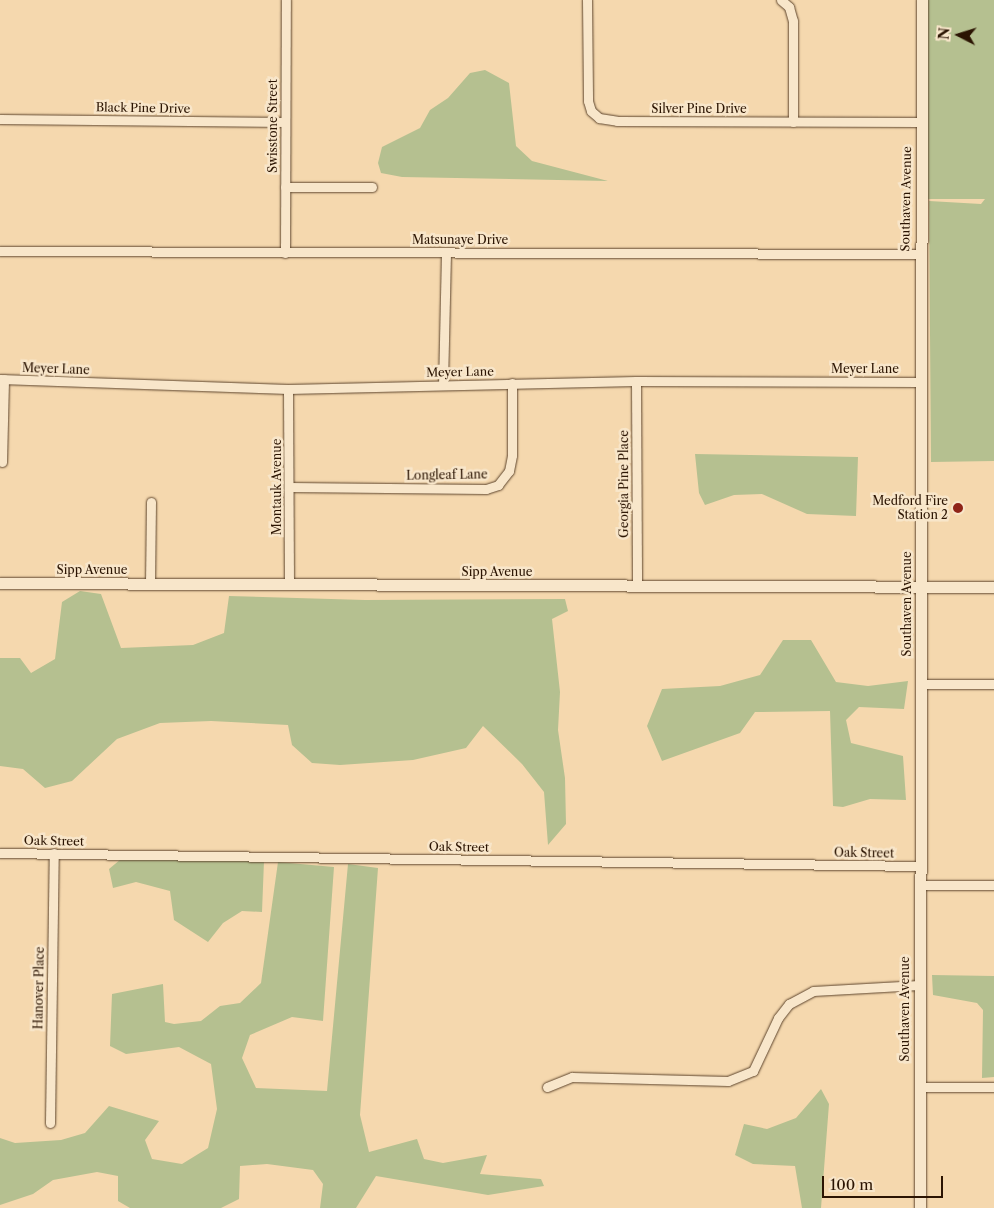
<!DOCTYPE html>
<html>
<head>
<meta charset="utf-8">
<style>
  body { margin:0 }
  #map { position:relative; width:994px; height:1208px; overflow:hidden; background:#f5d8ae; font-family:"Libre Caslon Text",serif }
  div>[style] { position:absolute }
  .green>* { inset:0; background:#b5c090 }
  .roads { filter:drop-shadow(0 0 1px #5e452d) drop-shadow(0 0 1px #5e452d) }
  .minor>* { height:9px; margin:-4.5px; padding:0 4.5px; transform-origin:4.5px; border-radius:4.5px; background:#f8e6ca }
  .tertiary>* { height:11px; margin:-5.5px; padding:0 5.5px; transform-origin:5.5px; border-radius:5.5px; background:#f8e6ca }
  .dots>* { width:14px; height:14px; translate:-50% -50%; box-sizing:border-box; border:2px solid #f8e6ca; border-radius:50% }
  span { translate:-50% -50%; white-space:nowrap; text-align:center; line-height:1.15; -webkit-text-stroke:5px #f8e6ca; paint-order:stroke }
  .street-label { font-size:12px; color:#2b1402 }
  .poi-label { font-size:12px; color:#2b1402 }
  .right { translate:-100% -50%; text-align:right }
  .north { position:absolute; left:934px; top:10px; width:50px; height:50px; -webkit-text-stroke:4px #f8e6ca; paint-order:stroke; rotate:275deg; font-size:14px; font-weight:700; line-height:20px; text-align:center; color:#2b1402 }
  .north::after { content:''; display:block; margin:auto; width:18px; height:22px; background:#2b1402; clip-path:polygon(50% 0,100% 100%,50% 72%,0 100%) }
  .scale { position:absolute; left:822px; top:1176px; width:121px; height:22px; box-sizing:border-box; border:2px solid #2b1402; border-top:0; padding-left:6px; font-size:15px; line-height:18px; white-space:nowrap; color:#2b1402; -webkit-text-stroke:4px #f8e6ca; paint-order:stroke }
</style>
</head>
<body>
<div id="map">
  <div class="green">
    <div style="clip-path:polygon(926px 0,994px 0,994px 461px,931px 462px,929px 201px,981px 204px,985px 199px,927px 199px)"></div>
    <div style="clip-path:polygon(485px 70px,509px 83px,516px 146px,532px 161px,608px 181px,402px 177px,381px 173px,378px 163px,382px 147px,420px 128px,430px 110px,448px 98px,470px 73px)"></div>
    <div style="clip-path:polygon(695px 454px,858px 457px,856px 516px,807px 514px,762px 494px,734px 495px,705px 505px,699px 493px)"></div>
    <div style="clip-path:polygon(80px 591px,101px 594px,121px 648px,193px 645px,224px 633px,229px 596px,365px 600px,565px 599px,568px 611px,552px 619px,560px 692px,558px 730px,565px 778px,566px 824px,548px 845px,544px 792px,522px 764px,483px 726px,466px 748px,413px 760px,340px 765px,312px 763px,292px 745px,288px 725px,211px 721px,160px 723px,117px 739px,72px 781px,45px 788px,23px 769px,0 766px,0 658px,20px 658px,31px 673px,55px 659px,62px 602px)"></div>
    <div style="clip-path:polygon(783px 640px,811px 640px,836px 682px,868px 686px,908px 681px,904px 709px,859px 707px,846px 720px,851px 743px,903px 756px,906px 800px,870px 799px,843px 807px,833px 806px,830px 711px,755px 712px,740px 733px,662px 761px,647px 726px,662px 689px,720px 686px,760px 675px)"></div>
    <div style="clip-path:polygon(121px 859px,264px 861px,262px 912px,242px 911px,223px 923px,208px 942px,174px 920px,170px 891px,136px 882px,113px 888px,109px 869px)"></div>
    <div style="clip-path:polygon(278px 862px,334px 867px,323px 1021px,292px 1017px,250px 1035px,242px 1058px,256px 1088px,327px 1091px,348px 864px,378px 868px,360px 1115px,369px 1152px,417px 1139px,424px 1159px,443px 1163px,487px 1155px,480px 1174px,541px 1179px,544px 1186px,488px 1195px,376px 1176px,356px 1208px,320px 1208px,323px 1184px,313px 1170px,267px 1164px,240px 1166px,239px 1199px,221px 1208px,130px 1208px,118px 1201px,118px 1176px,97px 1172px,53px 1180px,33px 1194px,0 1205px,0 1138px,15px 1143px,61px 1140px,85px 1133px,109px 1106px,159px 1121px,145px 1140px,152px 1159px,182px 1164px,208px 1148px,217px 1109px,211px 1064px,179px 1047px,126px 1054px,110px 1046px,112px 994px,163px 984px,165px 1022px,174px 1024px,201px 1021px,220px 1006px,240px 1003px,261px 983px)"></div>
    <div style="clip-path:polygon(932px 975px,994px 976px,994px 1077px,982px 1078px,983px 1010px,977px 1003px,933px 995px)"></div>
    <div style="clip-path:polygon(821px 1089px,829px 1104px,821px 1208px,802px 1208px,795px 1166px,753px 1164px,735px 1155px,744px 1124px,767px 1129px,796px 1118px)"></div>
  </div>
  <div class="roads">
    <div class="minor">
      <div style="left:587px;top:0;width:101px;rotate:89.4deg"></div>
      <div style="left:588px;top:101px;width:10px;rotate:73deg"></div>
      <div style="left:591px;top:111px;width:11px;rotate:41deg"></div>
      <div style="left:599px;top:118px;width:18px;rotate:9deg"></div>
      <div style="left:617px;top:121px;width:304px;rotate:0.2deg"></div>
      <div style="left:781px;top:0;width:11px;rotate:41deg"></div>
      <div style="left:789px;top:7px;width:15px;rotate:74deg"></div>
      <div style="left:793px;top:21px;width:101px;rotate:90deg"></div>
      <div style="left:0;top:119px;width:285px;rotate:0.6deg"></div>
      <div style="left:285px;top:187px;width:87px"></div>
      <div style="left:0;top:251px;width:919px;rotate:0.19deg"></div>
      <div style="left:285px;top:253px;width:253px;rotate:-89.8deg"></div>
      <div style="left:0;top:379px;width:288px;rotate:2deg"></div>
      <div style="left:288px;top:389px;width:348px;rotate:-1.3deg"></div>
      <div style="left:636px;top:381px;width:285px;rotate:0.2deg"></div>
      <div style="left:636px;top:381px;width:205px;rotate:89.7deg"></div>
      <div style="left:443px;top:385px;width:133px;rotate:-88.7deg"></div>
      <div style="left:288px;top:389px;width:196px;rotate:89.7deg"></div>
      <div style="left:2px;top:462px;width:83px;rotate:-88.6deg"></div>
      <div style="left:289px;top:487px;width:197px;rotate:0.6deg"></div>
      <div style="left:486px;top:489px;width:13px;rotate:-18deg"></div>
      <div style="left:498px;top:485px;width:18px;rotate:-52deg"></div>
      <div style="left:509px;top:471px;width:16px;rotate:-79deg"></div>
      <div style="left:512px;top:455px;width:72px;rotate:-90deg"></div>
      <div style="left:150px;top:584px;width:82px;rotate:-89.3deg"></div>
      <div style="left:920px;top:684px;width:74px"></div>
      <div style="left:0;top:853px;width:918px;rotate:0.81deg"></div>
      <div style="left:919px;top:885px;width:75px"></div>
      <div style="left:547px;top:1087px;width:27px;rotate:-22deg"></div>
      <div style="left:572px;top:1077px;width:156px;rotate:1.5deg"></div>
      <div style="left:728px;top:1081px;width:27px;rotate:-22deg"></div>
      <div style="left:753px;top:1071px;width:59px;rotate:-64.7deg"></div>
      <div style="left:778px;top:1018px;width:18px;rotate:-52deg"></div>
      <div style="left:789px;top:1004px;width:27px;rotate:-28deg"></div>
      <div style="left:813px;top:991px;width:106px;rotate:-3.2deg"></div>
      <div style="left:920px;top:1087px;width:74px"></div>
      <div style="left:50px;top:1123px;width:270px;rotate:-89.2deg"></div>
    </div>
    <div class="tertiary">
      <div style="left:0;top:583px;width:994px;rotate:0.23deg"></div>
      <div style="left:920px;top:1208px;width:1208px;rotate:-89.91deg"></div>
    </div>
  </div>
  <div class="dots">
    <div style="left:958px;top:508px;background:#8f2418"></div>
  </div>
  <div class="street-label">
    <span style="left:143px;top:108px;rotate:1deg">Black Pine Drive</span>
    <span style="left:699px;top:109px">Silver Pine Drive</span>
    <span style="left:273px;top:126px;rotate:-90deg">Swisstone Street</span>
    <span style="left:906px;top:199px;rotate:-89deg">Southaven Avenue</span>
    <span style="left:460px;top:240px">Matsunaye Drive</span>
    <span style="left:56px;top:369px;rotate:2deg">Meyer Lane</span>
    <span style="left:865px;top:369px">Meyer Lane</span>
    <span style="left:460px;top:372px;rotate:-1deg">Meyer Lane</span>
    <span style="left:447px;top:475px;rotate:-1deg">Longleaf Lane</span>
    <span style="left:624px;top:484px;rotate:-90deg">Georgia Pine Place</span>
    <span style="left:277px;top:487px;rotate:-90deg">Montauk Avenue</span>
    <span style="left:92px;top:570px">Sipp Avenue</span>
    <span style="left:497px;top:572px">Sipp Avenue</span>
    <span style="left:907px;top:604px;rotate:-90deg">Southaven Avenue</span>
    <span style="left:54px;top:841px;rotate:1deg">Oak Street</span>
    <span style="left:459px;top:847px;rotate:1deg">Oak Street</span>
    <span style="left:864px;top:853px;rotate:1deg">Oak Street</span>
    <span style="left:39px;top:988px;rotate:-89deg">Hanover Place</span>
    <span style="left:905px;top:1009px;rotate:-90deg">Southaven Avenue</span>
  </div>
  <div class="poi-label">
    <span class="right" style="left:948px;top:508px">Medford Fire<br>Station 2</span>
  </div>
  <div class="north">N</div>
  <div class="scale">100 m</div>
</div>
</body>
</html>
